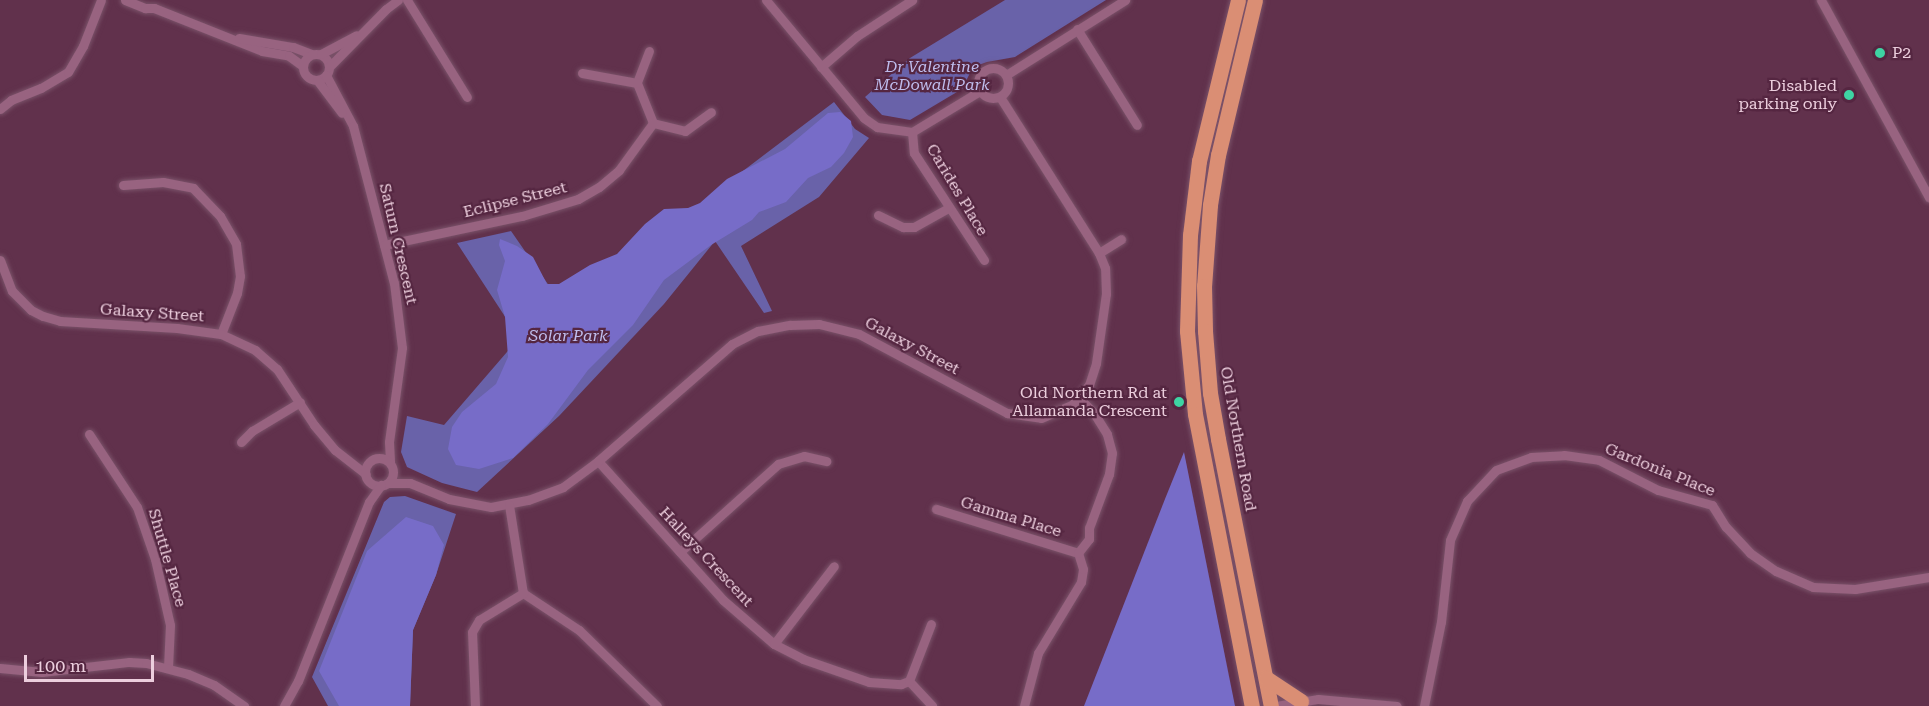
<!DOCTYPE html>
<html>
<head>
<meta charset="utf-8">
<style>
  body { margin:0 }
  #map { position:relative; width:1929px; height:706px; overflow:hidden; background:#61314c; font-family:"Roboto Serif",serif }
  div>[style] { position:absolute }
  .green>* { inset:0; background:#6962a9 }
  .forest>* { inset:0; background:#776cc8 }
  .roads { filter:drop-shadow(0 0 2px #7a5269) drop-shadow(0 0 2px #7a5269) }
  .minor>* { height:9px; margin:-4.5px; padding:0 4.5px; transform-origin:4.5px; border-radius:4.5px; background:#986380 }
  .minor>.ring { margin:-4.5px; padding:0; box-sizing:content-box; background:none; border:9px solid #986380; border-radius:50% }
  .trunk>* { height:15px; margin:-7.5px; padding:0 7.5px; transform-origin:7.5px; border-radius:7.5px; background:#da8e74 }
  .dots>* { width:16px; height:16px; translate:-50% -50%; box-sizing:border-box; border:3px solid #552641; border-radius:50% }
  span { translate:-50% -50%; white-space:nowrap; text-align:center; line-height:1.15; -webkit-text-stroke:4.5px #552641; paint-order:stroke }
  .poi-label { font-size:16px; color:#eccedd }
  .left { translate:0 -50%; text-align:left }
  .right { translate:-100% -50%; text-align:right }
  .park-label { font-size:16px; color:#bfbded; font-style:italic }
  .street-label { font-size:16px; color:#eccedd }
  .scale { position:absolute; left:24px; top:655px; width:130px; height:27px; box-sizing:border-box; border:3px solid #eccedd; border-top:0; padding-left:8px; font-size:18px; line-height:21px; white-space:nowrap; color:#eccedd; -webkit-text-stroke:4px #552641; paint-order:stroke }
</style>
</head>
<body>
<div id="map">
  <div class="green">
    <div style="clip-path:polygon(1005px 0,1106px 0,1015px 57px,987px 62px,973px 67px,962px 89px,910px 120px,882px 115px,865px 97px,910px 58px)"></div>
    <div style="clip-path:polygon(834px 102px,855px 129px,869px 138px,819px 197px,741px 246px,772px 311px,764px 313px,715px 241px,664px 304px,559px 416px,477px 492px,442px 483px,407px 467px,401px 452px,407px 416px,444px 425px,519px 338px,457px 243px,511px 231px,552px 290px,620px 260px,681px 218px)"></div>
    <div style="clip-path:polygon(405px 496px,456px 514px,436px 575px,413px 630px,410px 706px,328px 706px,312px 677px,384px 502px,390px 497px)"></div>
  </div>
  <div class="forest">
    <div style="clip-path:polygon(840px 112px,851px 121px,853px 137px,844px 153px,831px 167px,808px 178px,786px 202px,759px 212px,752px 220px,711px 245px,664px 280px,633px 325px,588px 370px,548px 424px,513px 458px,479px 469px,456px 465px,448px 449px,452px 427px,462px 412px,496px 384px,508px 357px,505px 317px,497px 290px,505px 261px,499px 245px,500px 239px,517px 246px,533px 257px,547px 284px,559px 284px,590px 265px,617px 254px,645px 224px,664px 209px,688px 208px,700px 203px,727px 179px,785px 149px,828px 113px)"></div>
    <div style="clip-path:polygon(1184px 452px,1235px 706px,1084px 706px,1165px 499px)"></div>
    <div style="clip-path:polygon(406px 517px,433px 526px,444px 545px,436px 575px,413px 630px,410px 706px,339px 706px,319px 671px,367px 551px)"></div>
  </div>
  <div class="roads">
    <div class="minor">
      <div style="left:125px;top:0;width:22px;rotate:22deg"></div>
      <div style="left:145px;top:8px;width:9px"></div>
      <div style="left:154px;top:8px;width:116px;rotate:21.7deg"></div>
      <div style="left:262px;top:51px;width:27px;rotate:10deg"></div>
      <div style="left:289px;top:56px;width:17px;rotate:36deg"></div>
      <div style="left:407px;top:0;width:114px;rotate:58.3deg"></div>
      <div style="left:766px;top:0;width:153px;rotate:50.3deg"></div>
      <div style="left:864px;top:118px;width:16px;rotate:35deg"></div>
      <div style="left:877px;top:127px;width:35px;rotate:8deg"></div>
      <div style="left:912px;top:132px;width:79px;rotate:-31.1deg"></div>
      <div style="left:1821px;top:0;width:225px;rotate:61.3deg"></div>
      <div style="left:1077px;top:29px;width:113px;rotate:58deg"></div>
      <div style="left:239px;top:38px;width:55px;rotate:9.5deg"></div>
      <div style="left:293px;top:47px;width:19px;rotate:21deg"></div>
      <div style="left:649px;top:51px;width:34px;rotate:111deg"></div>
      <div style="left:637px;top:83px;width:43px;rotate:68.2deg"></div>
      <div class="ring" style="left:303px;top:54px;width:17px;height:17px"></div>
      <div style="left:321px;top:54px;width:40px;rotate:-28deg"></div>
      <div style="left:329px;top:67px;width:81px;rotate:-45.5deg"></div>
      <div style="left:386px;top:9px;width:15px;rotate:-37deg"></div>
      <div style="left:821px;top:67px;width:48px;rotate:-40.7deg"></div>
      <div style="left:857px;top:36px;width:66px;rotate:-33.2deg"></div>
      <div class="ring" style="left:978px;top:68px;width:21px;height:21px"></div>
      <div style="left:582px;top:73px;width:56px;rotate:10.3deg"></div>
      <div style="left:326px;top:75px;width:58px;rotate:62.1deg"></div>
      <div style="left:353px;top:126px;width:162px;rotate:75.4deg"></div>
      <div style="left:394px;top:283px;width:65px;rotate:83deg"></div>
      <div style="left:402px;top:348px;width:95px;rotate:97.9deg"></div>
      <div style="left:389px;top:442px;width:20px;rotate:87deg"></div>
      <div style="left:1006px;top:75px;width:141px;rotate:-32.2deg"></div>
      <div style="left:317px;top:80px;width:41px;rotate:52.9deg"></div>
      <div style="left:0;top:109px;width:14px;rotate:-39deg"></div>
      <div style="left:11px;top:100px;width:32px;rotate:-22deg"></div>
      <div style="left:41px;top:88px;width:31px;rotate:-31deg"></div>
      <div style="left:68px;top:72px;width:30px;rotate:-60deg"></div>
      <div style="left:83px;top:46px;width:49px;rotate:-68.6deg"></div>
      <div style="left:653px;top:123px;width:33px;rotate:14deg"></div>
      <div style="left:685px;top:131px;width:32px;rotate:-36deg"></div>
      <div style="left:912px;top:132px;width:21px;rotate:85deg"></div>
      <div style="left:914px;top:153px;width:128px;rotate:56.8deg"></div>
      <div style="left:123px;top:185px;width:40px;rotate:-4.3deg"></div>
      <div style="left:163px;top:182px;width:31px;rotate:11deg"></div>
      <div style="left:193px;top:188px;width:39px;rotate:46deg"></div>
      <div style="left:220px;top:216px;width:32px;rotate:60deg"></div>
      <div style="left:236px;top:244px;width:32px;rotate:83deg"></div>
      <div style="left:240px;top:276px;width:17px;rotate:100deg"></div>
      <div style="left:237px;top:293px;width:44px;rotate:111.3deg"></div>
      <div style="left:878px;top:215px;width:28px;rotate:26deg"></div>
      <div style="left:903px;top:227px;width:11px"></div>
      <div style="left:914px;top:227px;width:39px;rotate:-29deg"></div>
      <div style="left:384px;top:245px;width:141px;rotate:-11.9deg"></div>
      <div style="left:522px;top:216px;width:59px;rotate:-16.9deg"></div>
      <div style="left:578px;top:199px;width:24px;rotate:-30deg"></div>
      <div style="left:599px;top:187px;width:26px;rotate:-40deg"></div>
      <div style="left:619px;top:170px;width:58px;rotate:-54.1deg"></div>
      <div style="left:1099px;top:253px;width:26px;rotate:-32deg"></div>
      <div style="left:0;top:260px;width:33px;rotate:69deg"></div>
      <div style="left:12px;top:291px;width:27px;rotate:45deg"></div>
      <div style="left:31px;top:310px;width:13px;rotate:27deg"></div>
      <div style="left:43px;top:316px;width:18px;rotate:16deg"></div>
      <div style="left:60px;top:321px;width:117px;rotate:3.4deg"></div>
      <div style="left:177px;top:328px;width:44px;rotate:7.8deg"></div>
      <div style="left:221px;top:334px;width:38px;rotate:25deg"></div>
      <div style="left:255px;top:350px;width:29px;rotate:41deg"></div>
      <div style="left:277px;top:369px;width:67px;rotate:56.5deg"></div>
      <div style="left:314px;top:425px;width:33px;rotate:50deg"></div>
      <div style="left:335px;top:450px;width:39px;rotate:38deg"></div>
      <div style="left:89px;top:434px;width:87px;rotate:56.7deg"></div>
      <div style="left:137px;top:507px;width:55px;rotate:70.9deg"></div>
      <div style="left:155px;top:559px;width:68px;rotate:77.2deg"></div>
      <div style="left:170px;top:625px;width:43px;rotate:92.7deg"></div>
      <div style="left:241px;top:442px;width:16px;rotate:-45deg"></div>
      <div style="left:252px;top:431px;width:56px;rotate:-31.1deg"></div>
      <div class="ring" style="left:365px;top:458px;width:19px;height:19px"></div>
      <div style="left:598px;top:461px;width:187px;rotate:48deg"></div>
      <div style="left:723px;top:600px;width:67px;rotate:40.8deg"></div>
      <div style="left:774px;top:644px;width:33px;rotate:27deg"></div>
      <div style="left:803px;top:659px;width:70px;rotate:19.2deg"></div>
      <div style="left:869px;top:682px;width:32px;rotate:4deg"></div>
      <div style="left:901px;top:684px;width:9px;rotate:-21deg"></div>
      <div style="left:909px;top:681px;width:34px;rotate:47deg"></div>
      <div style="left:388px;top:483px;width:22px"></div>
      <div style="left:410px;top:483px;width:42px;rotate:22.3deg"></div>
      <div style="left:449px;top:499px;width:43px;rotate:10.8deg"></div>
      <div style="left:491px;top:507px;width:38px;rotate:-11deg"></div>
      <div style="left:528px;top:500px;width:37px;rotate:-20deg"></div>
      <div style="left:563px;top:487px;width:44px;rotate:-36.6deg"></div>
      <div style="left:598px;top:461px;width:178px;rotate:-41.1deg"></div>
      <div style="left:732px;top:344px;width:29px;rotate:-27deg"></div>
      <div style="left:758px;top:331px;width:33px;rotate:-11deg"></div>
      <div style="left:790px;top:325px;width:29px;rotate:-2deg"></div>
      <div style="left:819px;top:324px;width:41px;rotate:14deg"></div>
      <div style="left:859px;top:334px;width:168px;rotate:28.1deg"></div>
      <div style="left:1007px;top:413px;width:34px;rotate:8deg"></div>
      <div style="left:1041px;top:418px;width:34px;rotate:-23deg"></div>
      <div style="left:1072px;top:405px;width:26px;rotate:-50deg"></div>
      <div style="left:1089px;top:385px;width:23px;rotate:-72deg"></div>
      <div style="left:1096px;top:363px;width:70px;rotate:-81.8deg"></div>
      <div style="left:1106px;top:294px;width:26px;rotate:-92deg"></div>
      <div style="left:1105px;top:268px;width:16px;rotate:-112deg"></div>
      <div style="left:1099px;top:253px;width:185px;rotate:-122.4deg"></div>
      <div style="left:509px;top:505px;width:89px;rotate:81deg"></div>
      <div style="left:936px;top:509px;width:149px;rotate:17.2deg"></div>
      <div style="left:680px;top:552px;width:132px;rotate:-41.9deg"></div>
      <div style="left:778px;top:464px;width:27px;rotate:-17deg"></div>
      <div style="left:804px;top:456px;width:23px;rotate:13deg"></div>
      <div style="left:523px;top:593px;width:67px;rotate:33.5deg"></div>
      <div style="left:579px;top:630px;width:109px;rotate:44.3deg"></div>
      <div style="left:774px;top:644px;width:98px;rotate:-52.4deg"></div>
      <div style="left:0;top:668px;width:42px;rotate:5.4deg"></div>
      <div style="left:42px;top:672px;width:88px;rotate:-6.6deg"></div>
      <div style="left:129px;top:662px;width:17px;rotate:3deg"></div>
      <div style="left:146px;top:663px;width:43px;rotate:14.7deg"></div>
      <div style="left:188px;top:674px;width:28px;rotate:23deg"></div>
      <div style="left:214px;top:685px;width:37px;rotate:35deg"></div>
      <div style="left:909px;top:681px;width:61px;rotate:-68.9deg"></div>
      <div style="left:284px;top:706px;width:29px;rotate:-61deg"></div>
      <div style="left:298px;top:681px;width:193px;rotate:-68.4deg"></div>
      <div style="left:369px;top:502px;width:21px;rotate:-55deg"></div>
      <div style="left:475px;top:706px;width:74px;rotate:-92.3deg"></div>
      <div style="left:472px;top:632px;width:14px;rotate:-60deg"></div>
      <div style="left:479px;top:620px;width:52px;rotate:-31.5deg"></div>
      <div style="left:1024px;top:706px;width:55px;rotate:-75.2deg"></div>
      <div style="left:1038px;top:653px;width:83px;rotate:-58.8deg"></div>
      <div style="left:1081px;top:582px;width:13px;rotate:-81deg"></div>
      <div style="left:1083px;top:569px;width:17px;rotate:-107deg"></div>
      <div style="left:1078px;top:553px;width:18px;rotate:-52deg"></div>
      <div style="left:1089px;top:539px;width:11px;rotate:-90deg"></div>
      <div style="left:1089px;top:528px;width:58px;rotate:-69.7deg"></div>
      <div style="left:1109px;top:474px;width:21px;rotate:-82deg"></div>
      <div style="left:1112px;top:453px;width:20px;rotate:-105deg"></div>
      <div style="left:1107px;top:434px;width:25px;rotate:-122deg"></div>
      <div style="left:1094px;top:413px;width:21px;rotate:-135deg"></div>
      <div style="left:1276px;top:706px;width:43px;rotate:-9.5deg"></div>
      <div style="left:1318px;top:699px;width:79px;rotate:5.1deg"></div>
      <div style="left:1424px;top:706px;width:86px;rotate:-78.6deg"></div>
      <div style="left:1441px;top:622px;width:82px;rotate:-83.7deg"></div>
      <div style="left:1450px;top:540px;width:43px;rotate:-66.4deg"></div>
      <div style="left:1467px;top:501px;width:42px;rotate:-46.9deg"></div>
      <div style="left:1496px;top:470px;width:37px;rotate:-20deg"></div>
      <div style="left:1531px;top:457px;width:33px;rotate:-3deg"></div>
      <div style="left:1564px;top:455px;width:35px;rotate:8deg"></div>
      <div style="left:1599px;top:460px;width:66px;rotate:27deg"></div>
      <div style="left:1658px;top:490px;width:56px;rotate:15.5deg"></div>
      <div style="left:1712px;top:505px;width:26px;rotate:58deg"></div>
      <div style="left:1726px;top:527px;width:35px;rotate:47deg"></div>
      <div style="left:1750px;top:553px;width:32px;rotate:35deg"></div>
      <div style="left:1776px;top:571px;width:40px;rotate:23.4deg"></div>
      <div style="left:1813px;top:587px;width:42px;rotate:2.7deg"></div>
      <div style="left:1855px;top:589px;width:75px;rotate:-9.2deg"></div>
    </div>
    <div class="trunk">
      <div style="left:1238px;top:0;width:166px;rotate:103.6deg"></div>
      <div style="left:1199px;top:161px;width:75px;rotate:96.9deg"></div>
      <div style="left:1190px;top:235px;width:96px;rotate:91.8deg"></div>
      <div style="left:1187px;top:331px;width:83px;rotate:84.5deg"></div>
      <div style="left:1195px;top:414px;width:298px;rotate:79deg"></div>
      <div style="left:1255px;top:0;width:159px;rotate:103.4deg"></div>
      <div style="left:1218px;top:155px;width:51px;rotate:99.1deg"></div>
      <div style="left:1210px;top:205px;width:81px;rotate:94.2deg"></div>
      <div style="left:1204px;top:286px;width:45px;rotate:88.7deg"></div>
      <div style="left:1205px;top:331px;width:62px;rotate:85.4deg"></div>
      <div style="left:1210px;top:393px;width:47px;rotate:80.1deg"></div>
      <div style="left:1218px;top:439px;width:272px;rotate:78.8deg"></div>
      <div style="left:1266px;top:678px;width:42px;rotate:33.3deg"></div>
    </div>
  </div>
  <div class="dots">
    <div style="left:1880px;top:53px;background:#3ed4a3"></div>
    <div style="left:1849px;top:95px;background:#3ed4a3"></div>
    <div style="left:1179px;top:402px;background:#3ed4a3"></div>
  </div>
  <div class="poi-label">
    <span class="left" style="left:1892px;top:53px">P2</span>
    <span class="right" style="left:1837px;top:95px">Disabled<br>parking only</span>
    <span class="right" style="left:1167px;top:402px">Old Northern Rd at<br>Allamanda Crescent</span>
  </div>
  <div class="park-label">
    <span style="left:932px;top:76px">Dr Valentine<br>McDowall Park</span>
    <span style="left:568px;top:336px">Solar Park</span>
  </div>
  <div class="street-label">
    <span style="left:957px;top:190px;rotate:59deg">Carides Place</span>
    <span style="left:515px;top:200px;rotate:-14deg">Eclipse Street</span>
    <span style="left:398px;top:244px;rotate:77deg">Saturn Crescent</span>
    <span style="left:152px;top:313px;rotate:4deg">Galaxy Street</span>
    <span style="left:912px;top:346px;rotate:28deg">Galaxy Street</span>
    <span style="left:1238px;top:439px;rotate:80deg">Old Northern Road</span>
    <span style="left:1660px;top:470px;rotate:22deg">Gardonia Place</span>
    <span style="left:1011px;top:517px;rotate:17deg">Gamma Place</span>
    <span style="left:706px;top:557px;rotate:47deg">Halleys Crescent</span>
    <span style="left:167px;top:558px;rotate:74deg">Shuttle Place</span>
  </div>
  <div class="scale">100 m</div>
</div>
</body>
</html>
